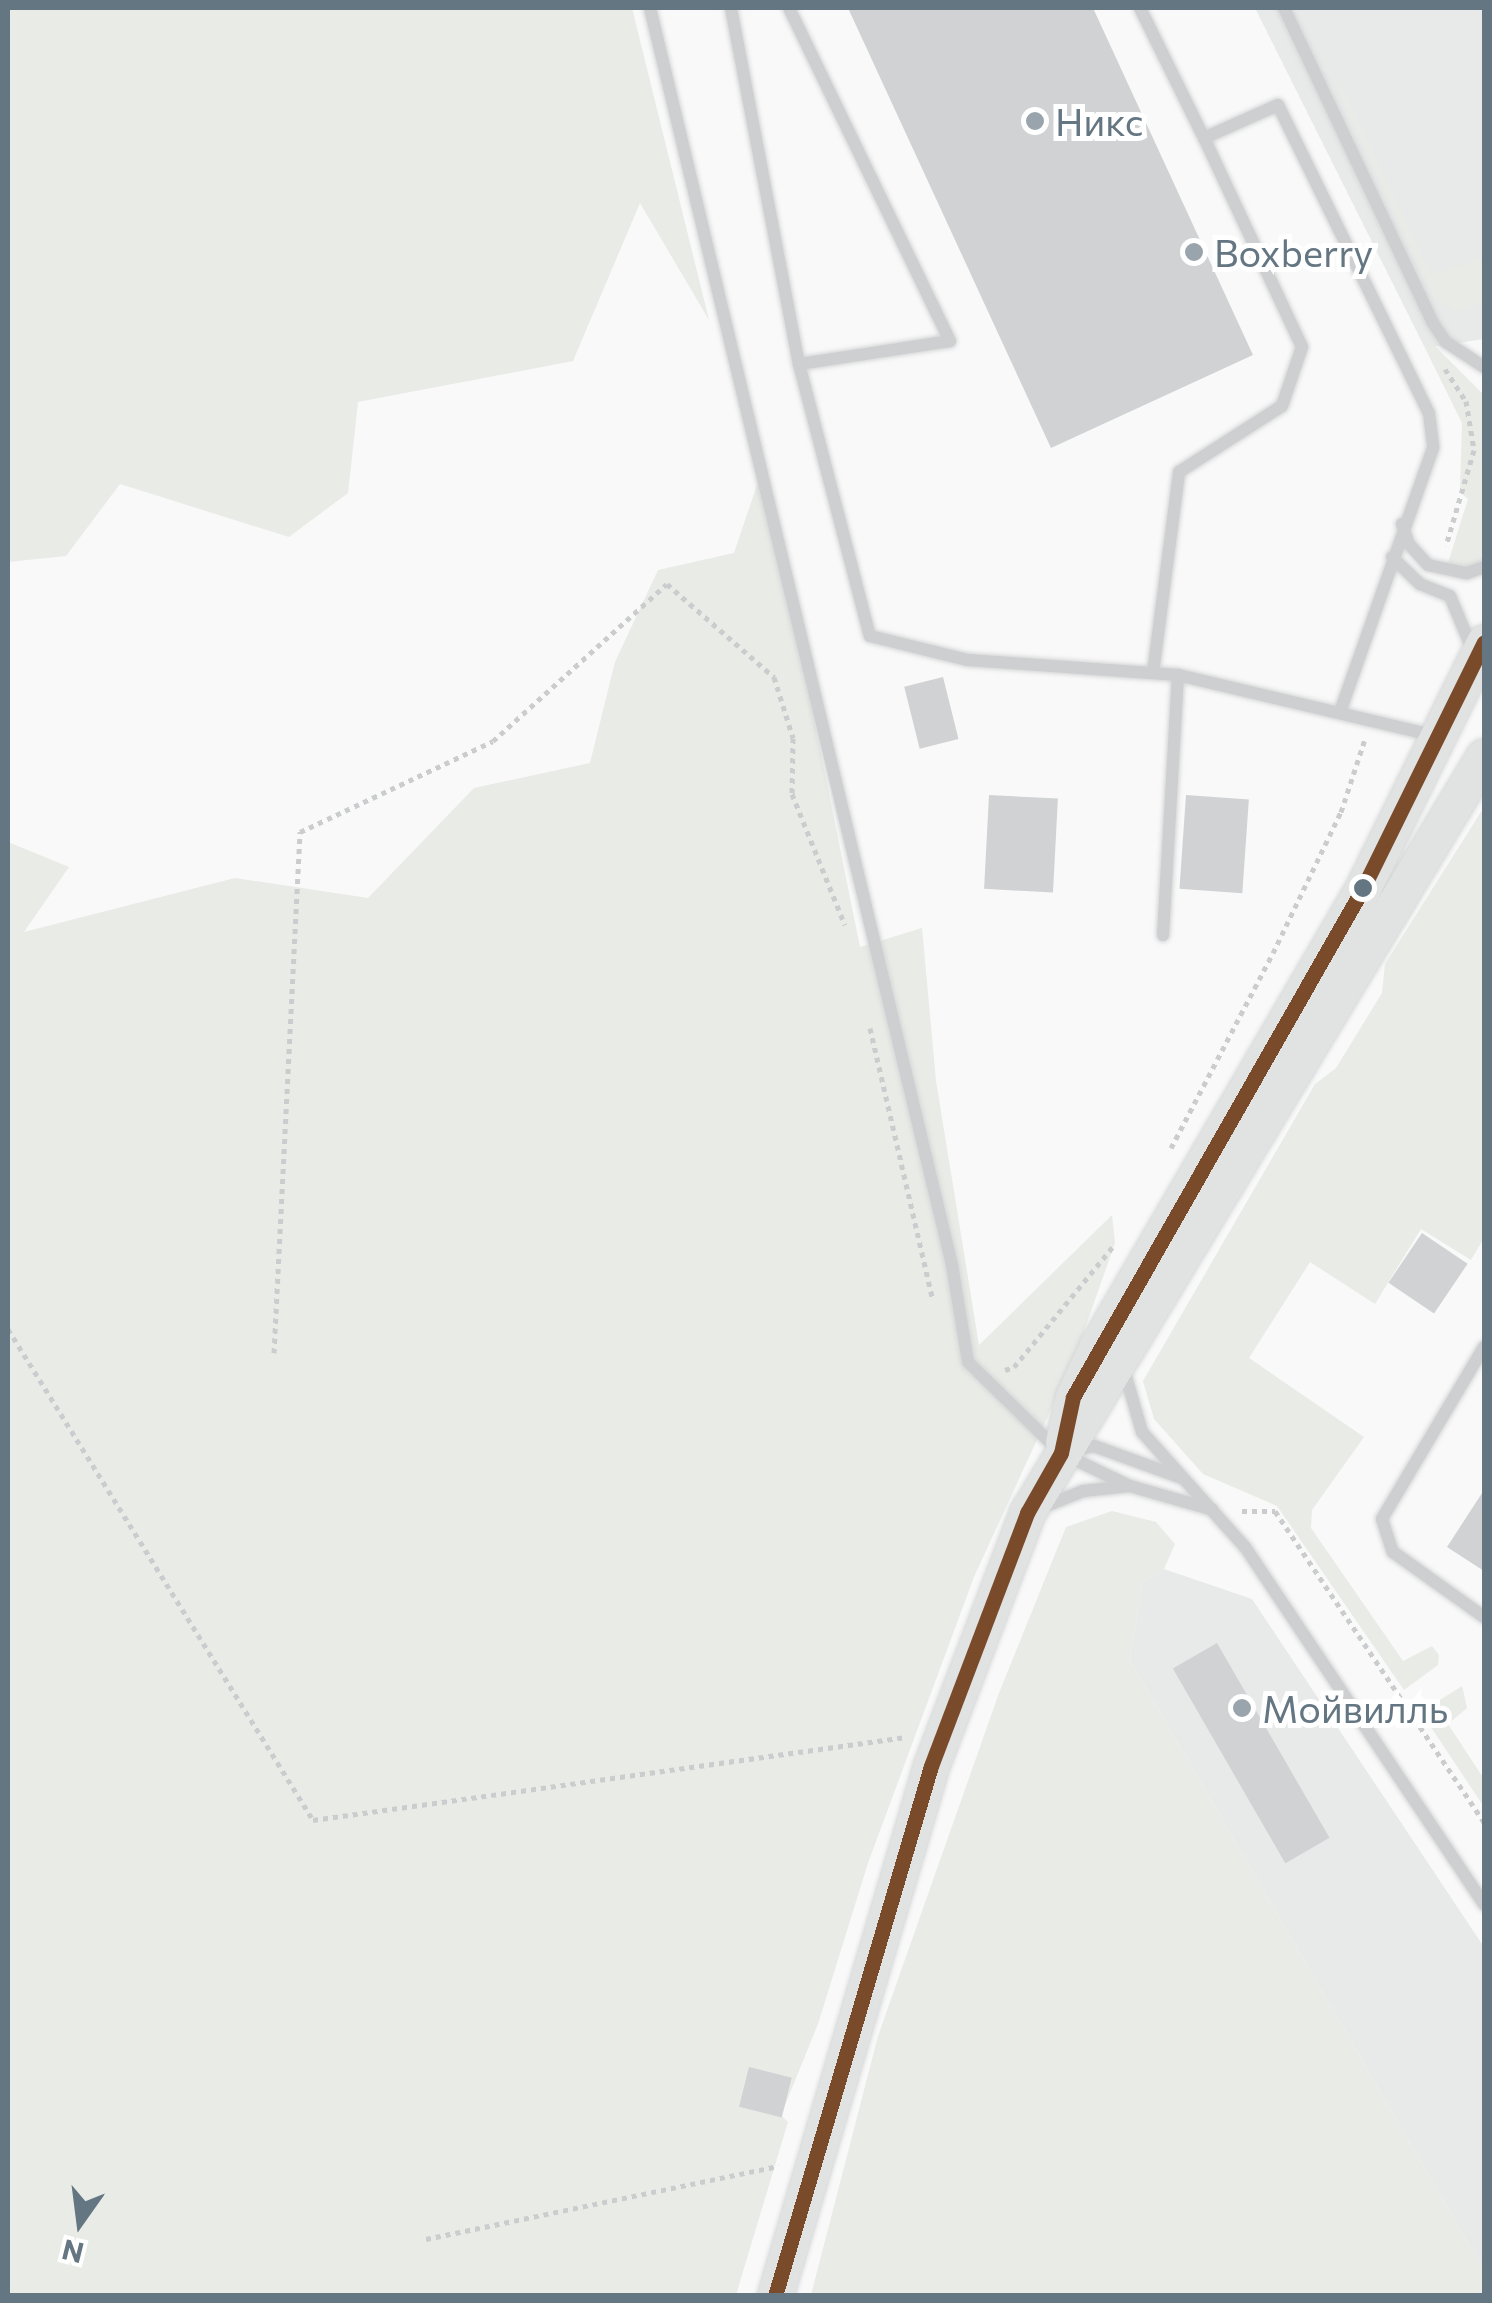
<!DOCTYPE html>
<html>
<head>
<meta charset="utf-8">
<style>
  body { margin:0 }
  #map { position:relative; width:1492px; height:2303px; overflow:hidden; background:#f9f9f9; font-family:Commissioner,sans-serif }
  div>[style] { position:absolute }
  .built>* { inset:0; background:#e8e9e9 }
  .green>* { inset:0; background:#e8ebe6 }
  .building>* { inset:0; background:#d0d2d3; transform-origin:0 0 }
  .path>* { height:5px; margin-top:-2.5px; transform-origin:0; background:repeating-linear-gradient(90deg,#cbcccd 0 5px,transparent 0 10px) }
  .roads { filter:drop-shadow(0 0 2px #d5d6d7) drop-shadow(0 0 2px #d5d6d7) }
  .lane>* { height:12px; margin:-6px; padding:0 6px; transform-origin:6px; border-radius:6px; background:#cecfd0 }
  .secondary>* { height:35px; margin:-17.5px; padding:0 17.5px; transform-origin:17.5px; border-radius:17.5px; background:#e1e2e2 }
  .bus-1>* { height:15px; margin:-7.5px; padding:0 7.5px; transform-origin:7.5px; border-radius:7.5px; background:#7a4b2a }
  .dots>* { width:28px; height:28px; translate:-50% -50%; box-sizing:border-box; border:5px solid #fff; border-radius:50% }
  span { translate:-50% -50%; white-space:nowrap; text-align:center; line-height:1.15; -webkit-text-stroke:10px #fff; paint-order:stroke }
  .poi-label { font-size:38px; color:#657683 }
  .left { translate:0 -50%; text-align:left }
  .frame { position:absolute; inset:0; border:10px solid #657683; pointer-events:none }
  .north { position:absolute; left:30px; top:2173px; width:100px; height:100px; -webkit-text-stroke:8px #fff; paint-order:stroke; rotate:194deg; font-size:28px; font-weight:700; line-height:40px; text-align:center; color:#657683 }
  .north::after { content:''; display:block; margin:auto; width:35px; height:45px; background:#657683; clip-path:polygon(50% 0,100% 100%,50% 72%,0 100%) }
</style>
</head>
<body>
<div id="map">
  <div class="built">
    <div style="clip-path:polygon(1255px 8px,1484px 8px,1484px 339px,1425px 348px)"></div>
    <div style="clip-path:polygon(1164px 1569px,1252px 1599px,1484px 1947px,1484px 2270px,1130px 1660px,1143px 1583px)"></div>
  </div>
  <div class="green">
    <div style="clip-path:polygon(8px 8px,632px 8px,709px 320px,640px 203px,573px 361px,358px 402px,348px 493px,289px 537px,120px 484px,66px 556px,8px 562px)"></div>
    <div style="clip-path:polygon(1338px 79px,1431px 274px,1484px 258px,1484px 303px,1455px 312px,1434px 298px,1337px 88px)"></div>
    <div style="clip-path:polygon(1434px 345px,1484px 395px,1484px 563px,1467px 569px,1448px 563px,1468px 499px,1460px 492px,1462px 423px,1425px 348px)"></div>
    <div style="clip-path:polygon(763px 467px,860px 947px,922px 928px,936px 1081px,979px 1345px,1112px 1215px,1115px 1243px,1075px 1357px,974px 1577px,868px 1863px,818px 2024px,781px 2115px,788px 2122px,736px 2295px,8px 2295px,8px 842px,69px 867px,24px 932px,235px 878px,368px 898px,474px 788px,590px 763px,615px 662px,658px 570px,734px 553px)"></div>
    <div style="clip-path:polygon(1484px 807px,1484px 1238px,1471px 1260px,1421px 1229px,1375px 1304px,1310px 1262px,1249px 1358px,1364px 1437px,1312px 1510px,1311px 1528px,1403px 1661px,1432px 1646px,1439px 1655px,1438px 1665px,1404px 1690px,1277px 1506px,1203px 1474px,1154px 1419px,1143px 1381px,1315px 1084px,1336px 1068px,1382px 993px,1385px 964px)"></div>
    <div style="clip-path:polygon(1112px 1511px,1156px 1522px,1175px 1544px,1164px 1569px,1143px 1583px,1130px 1660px,1484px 2270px,1484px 2295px,811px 2295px,878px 2036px,999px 1693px,1066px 1527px)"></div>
    <div style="clip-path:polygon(1462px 1686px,1467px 1708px,1448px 1724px,1484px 1779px,1484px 1807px,1421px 1712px)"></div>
  </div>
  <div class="building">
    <div style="clip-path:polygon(848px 8px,1093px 8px,1253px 355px,1051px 448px)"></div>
    <div style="left:943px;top:677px;width:64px;height:40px;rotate:76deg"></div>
    <div style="left:989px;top:795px;width:69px;height:94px;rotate:3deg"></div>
    <div style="left:1186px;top:795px;width:63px;height:94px;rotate:4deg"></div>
    <div style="left:1422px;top:1233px;width:55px;height:60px;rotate:34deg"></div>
    <div style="clip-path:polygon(1484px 1490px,1484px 1571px,1447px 1547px)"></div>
    <div style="left:1217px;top:1643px;width:225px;height:51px;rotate:60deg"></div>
    <div style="left:749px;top:2067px;width:44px;height:41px;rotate:14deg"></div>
  </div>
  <div class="path">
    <div style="left:1445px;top:369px;width:38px;rotate:57deg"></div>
    <div style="left:1466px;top:401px;width:50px;rotate:80.7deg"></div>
    <div style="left:1474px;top:450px;width:100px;rotate:106.3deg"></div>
    <div style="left:870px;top:1028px;width:279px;rotate:77deg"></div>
    <div style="left:1171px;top:1148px;width:220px;rotate:-62.4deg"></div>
    <div style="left:1273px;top:953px;width:157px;rotate:-64.3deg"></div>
    <div style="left:1341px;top:812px;width:77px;rotate:-71.8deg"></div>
    <div style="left:8px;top:1329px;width:578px;rotate:58.15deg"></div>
    <div style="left:313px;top:1820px;width:599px;rotate:-7.97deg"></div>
    <div style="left:274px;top:1353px;width:522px;rotate:-87.14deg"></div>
    <div style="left:300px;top:832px;width:213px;rotate:-25.2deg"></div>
    <div style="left:493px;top:741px;width:234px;rotate:-42.1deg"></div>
    <div style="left:667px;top:584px;width:142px;rotate:41deg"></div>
    <div style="left:774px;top:677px;width:64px;rotate:72.7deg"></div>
    <div style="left:793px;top:738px;width:56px;rotate:91deg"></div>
    <div style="left:792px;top:794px;width:141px;rotate:68deg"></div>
    <div style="left:1005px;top:1370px;width:9px;rotate:-18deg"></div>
    <div style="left:1014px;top:1367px;width:159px;rotate:-50.6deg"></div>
    <div style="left:1242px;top:1511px;width:33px"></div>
    <div style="left:1275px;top:1511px;width:375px;rotate:56.1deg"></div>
    <div style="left:426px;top:2239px;width:360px;rotate:-11.7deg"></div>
  </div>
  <div class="roads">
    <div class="lane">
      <div style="left:650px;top:8px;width:1293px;rotate:76.49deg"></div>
      <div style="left:952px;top:1265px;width:98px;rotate:80.6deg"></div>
      <div style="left:968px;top:1362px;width:130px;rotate:44.4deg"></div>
      <div style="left:1061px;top:1453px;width:76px;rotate:25.6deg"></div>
      <div style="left:731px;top:8px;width:362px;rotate:79.2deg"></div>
      <div style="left:789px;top:8px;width:370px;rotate:64.2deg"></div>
      <div style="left:950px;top:341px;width:153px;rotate:171.3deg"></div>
      <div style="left:799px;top:364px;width:281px;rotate:75.4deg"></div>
      <div style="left:870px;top:636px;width:101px;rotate:13.8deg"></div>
      <div style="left:968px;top:660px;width:211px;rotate:4.1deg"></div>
      <div style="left:1178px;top:675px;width:265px;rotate:13.3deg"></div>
      <div style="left:1140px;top:8px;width:145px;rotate:63.8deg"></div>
      <div style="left:1204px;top:138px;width:81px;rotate:-24deg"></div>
      <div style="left:1278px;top:105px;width:343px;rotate:63.9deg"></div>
      <div style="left:1429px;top:413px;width:35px;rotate:83deg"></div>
      <div style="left:1433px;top:448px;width:277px;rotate:109.4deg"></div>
      <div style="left:1284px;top:8px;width:348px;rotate:64.7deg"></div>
      <div style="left:1433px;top:323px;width:23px;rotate:56deg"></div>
      <div style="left:1446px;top:342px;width:45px;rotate:33.3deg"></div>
      <div style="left:1402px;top:524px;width:21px;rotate:71deg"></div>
      <div style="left:1409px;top:544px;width:28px;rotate:48deg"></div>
      <div style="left:1428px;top:565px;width:40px;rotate:12deg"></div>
      <div style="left:1467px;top:573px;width:18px;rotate:-19deg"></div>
      <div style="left:1392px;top:557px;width:39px;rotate:44deg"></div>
      <div style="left:1420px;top:584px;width:32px;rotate:22deg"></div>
      <div style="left:1450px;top:596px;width:60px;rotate:67.3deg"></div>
      <div style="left:1153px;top:673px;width:203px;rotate:-82.6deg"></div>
      <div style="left:1179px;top:472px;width:122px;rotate:-32.7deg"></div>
      <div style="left:1282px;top:406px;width:62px;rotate:-71.3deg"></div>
      <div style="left:1302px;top:347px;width:231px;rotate:-115.1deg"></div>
      <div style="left:1163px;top:935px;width:260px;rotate:-86.7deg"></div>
      <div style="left:1484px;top:1347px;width:200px;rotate:120.7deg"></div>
      <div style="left:1382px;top:1519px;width:35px;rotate:72deg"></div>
      <div style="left:1393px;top:1552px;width:112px;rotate:35.5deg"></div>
      <div style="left:1124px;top:1370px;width:65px;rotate:73.8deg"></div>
      <div style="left:1142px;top:1432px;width:154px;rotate:48.2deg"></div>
      <div style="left:1245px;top:1547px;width:430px;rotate:56.2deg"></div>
      <div style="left:1073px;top:1450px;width:21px;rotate:-11deg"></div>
      <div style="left:1094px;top:1446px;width:94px;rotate:20deg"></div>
      <div style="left:1041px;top:1508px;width:45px;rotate:-22deg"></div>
      <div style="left:1083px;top:1491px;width:47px;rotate:-6.1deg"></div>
      <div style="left:1130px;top:1486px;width:86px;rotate:16.1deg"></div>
    </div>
    <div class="secondary">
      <div style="left:1063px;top:1442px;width:46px;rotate:-77.5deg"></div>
      <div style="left:1073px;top:1397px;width:56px;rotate:-64.8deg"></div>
      <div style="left:1097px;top:1346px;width:527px;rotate:-59.84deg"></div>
      <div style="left:1362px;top:890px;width:276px;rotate:-63.8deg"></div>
      <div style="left:775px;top:2296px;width:552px;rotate:-73.6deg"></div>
      <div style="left:931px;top:1766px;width:271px;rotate:-69.2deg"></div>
      <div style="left:1027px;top:1513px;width:884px;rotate:-58.88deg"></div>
    </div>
  </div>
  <div class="bus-1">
    <div style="left:775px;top:2296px;width:552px;rotate:-73.6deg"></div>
    <div style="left:931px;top:1766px;width:271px;rotate:-69.2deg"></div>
    <div style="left:1027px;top:1513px;width:69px;rotate:-60.5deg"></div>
    <div style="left:1061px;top:1453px;width:57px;rotate:-77.9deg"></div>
    <div style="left:1073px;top:1397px;width:584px;rotate:-60.32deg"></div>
    <div style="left:1362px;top:890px;width:276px;rotate:-63.8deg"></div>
  </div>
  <div class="dots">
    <div style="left:1035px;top:121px;background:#99a4ac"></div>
    <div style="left:1194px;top:252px;background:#99a4ac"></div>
    <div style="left:1363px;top:888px;background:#657683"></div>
    <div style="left:1242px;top:1708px;background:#99a4ac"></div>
  </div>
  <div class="poi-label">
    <span class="left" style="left:1055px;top:121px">Никс</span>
    <span class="left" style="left:1214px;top:252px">Boxberry</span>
    <span class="left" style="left:1262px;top:1708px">Мойвилль</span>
  </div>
  <div class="frame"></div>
  <div class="north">N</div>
</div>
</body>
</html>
